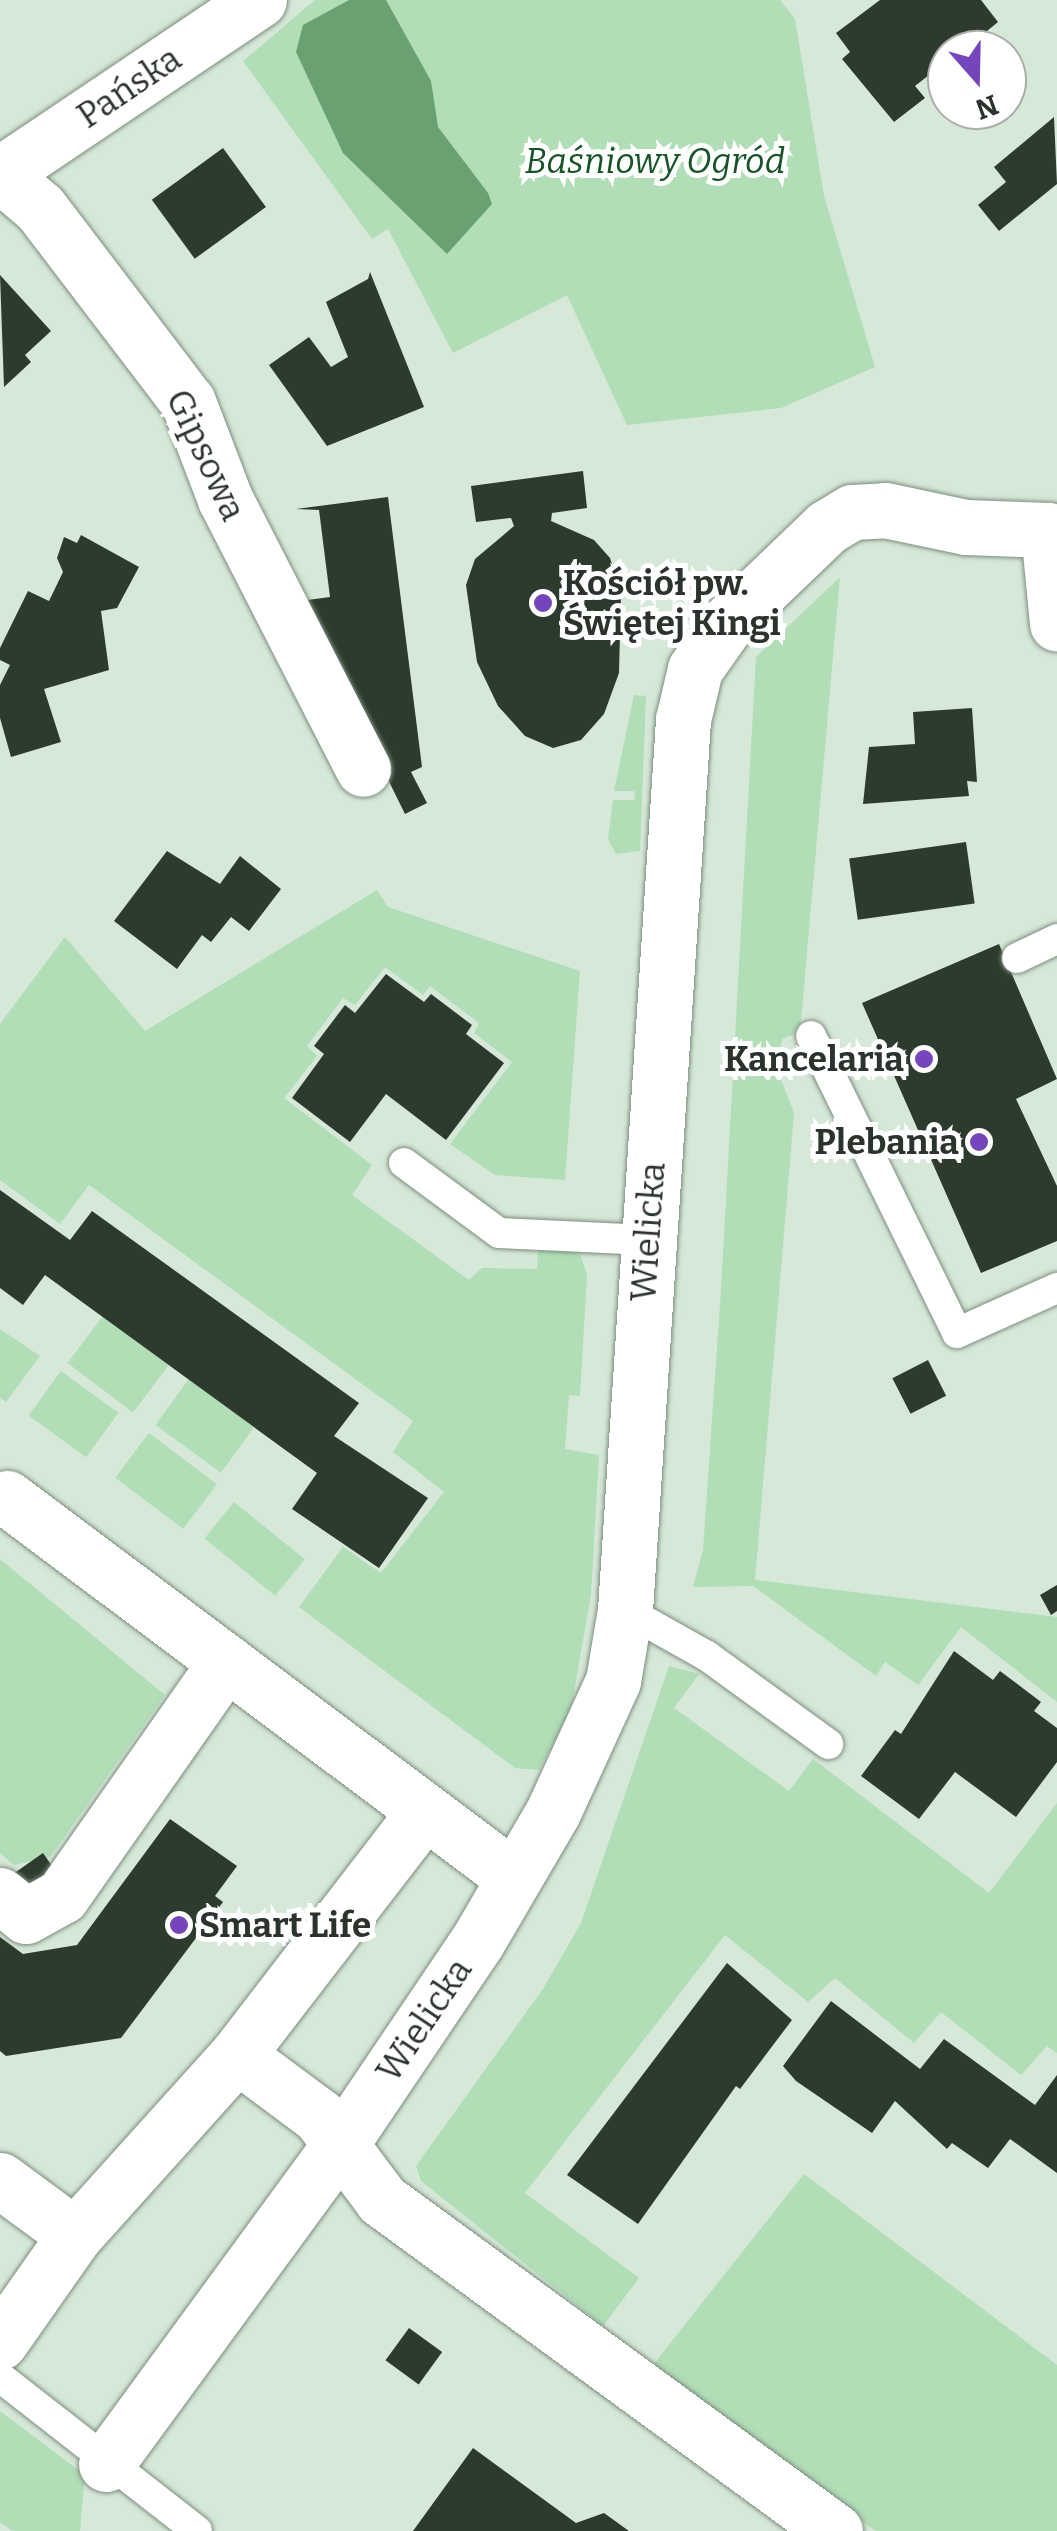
<!DOCTYPE html>
<html>
<head>
<meta charset="utf-8">
<style>
  body { margin:0 }
  #map { position:relative; width:1057px; height:2531px; overflow:hidden; background:#d6e8d8; font-family:Bitter,serif }
  div>[style] { position:absolute }
  .green>* { inset:0; background:#b1ddb7; transform-origin:0 0 }
  .water>* { inset:0; background:#6aa172 }
  .building>* { inset:0; background:#2d3b2e; transform-origin:0 0 }
  .roads { filter:drop-shadow(0 0 2px #7c8d7e) drop-shadow(0 0 2px #7c8d7e) }
  .service>* { height:30px; margin:-15px; padding:0 15px; transform-origin:15px; border-radius:15px; background:#fff }
  .minor>* { height:55px; margin:-27.5px; padding:0 27.5px; transform-origin:27.5px; border-radius:27.5px; background:#fff }
  .dots>* { width:28px; height:28px; translate:-50% -50%; box-sizing:border-box; border:5px solid #fff; border-radius:50% }
  span { translate:-50% -50%; white-space:nowrap; text-align:center; line-height:1.15; -webkit-text-stroke:10px #fff; paint-order:stroke }
  .street-label { font-size:35px; color:#2c332d }
  .park-label { font-size:35px; color:#175427; font-style:italic }
  .poi-label { font-size:35px; color:#2c332d; font-weight:700 }
  .left { translate:0 -50%; text-align:left }
  .right { translate:-100% -50%; text-align:right }
  .north { position:absolute; left:927px; top:30px; width:100px; height:100px; box-sizing:border-box; background:#fff; border:2px solid #abadab; border-radius:50%; rotate:160deg; font-size:28px; font-weight:700; line-height:40px; text-align:center; color:#2c332d }
  .north::after { content:''; display:block; margin:auto; width:35px; height:45px; background:#7545bc; clip-path:polygon(50% 0,100% 100%,50% 72%,0 100%) }
</style>
</head>
<body>
<div id="map">
  <div class="green">
    <div style="clip-path:polygon(315px 0,780px 0,795px 19px,824px 196px,875px 367px,781px 408px,627px 425px,567px 295px,453px 353px,388px 229px,372px 239px,243px 61px)"></div>
    <div style="clip-path:polygon(840px 577px,800px 1032px,782px 1039px,778px 1072px,794px 1113px,755px 1580px,1057px 1617px,1057px 1702px,961px 1627px,918px 1685px,885px 1662px,876px 1676px,753px 1586px,693px 1587px,703px 1550px,721px 1290px,756px 657px)"></div>
    <div style="clip-path:polygon(634px 695px,646px 696px,640px 851px,616px 854px,608px 839px,613px 800px,635px 800px,634px 791px,614px 791px)"></div>
    <div style="clip-path:polygon(377px 890px,388px 907px,580px 971px,565px 1180px,495px 1175px,450px 1144px,512px 1062px,474px 1033px,479px 1023px,430px 986px,423px 995px,385px 967px,355px 1005px,343px 998px,307px 1046px,317px 1056px,284px 1098px,372px 1165px,352px 1195px,469px 1280px,482px 1268px,537px 1269px,538px 1248px,579px 1251px,587px 1275px,580px 1396px,569px 1395px,565px 1449px,599px 1455px,591px 1595px,571px 1709px,539px 1770px,515px 1768px,299px 1607px,343px 1547px,381px 1573px,444px 1492px,393px 1452px,413px 1421px,89px 1185px,60px 1224px,0 1180px,0 1024px,65px 937px,145px 1031px)"></div>
    <div style="left:103px;top:1316px;width:82px;height:59px;rotate:37deg"></div>
    <div style="clip-path:polygon(0 1329px,40px 1356px,6px 1402px,0 1398px)"></div>
    <div style="left:61px;top:1371px;width:71px;height:55px;rotate:36deg"></div>
    <div style="left:189px;top:1379px;width:81px;height:57px;rotate:36deg"></div>
    <div style="left:149px;top:1433px;width:85px;height:56px;rotate:37deg"></div>
    <div style="left:234px;top:1502px;width:91px;height:47px;rotate:39deg"></div>
    <div style="clip-path:polygon(0 1559px,165px 1695px,50px 1857px,14px 1865px,0 1853px)"></div>
    <div style="clip-path:polygon(669px 1666px,699px 1674px,674px 1708px,789px 1791px,813px 1759px,989px 1893px,1057px 1803px,1057px 2053px,1047px 2046px,1021px 2075px,941px 2012px,914px 2043px,835px 1978px,808px 2002px,725px 1935px,525px 2193px,639px 2278px,603px 2326px,421px 2181px,416px 2166px,543px 1989px,581px 1923px)"></div>
    <div style="clip-path:polygon(804px 2174px,1057px 2365px,1057px 2531px,876px 2531px,645px 2375px)"></div>
    <div style="clip-path:polygon(0 2411px,85px 2475px,80px 2531px,12px 2531px,0 2522px)"></div>
  </div>
  <div class="water">
    <div style="clip-path:polygon(349px 0,386px 0,431px 81px,438px 127px,488px 193px,492px 204px,447px 254px,343px 153px,296px 52px,303px 25px)"></div>
  </div>
  <div class="building">
    <div style="clip-path:polygon(880px 0,981px 0,998px 22px,981px 36px,991px 50px,947px 50px,947px 61px,915px 86px,925px 98px,894px 122px,842px 59px,850px 52px,836px 33px)"></div>
    <div style="clip-path:polygon(1054px 117px,1057px 184px,999px 231px,978px 205px,1006px 182px,994px 167px)"></div>
    <div style="left:223px;top:148px;width:73px;height:88px;rotate:54deg"></div>
    <div style="clip-path:polygon(370px 272px,424px 407px,327px 446px,269px 365px,309px 337px,331px 367px,348px 357px,326px 302px,368px 279px)"></div>
    <div style="clip-path:polygon(0 275px,51px 331px,25px 355px,31px 362px,4px 387px)"></div>
    <div style="clip-path:polygon(583px 471px,587px 508px,552px 513px,551px 521px,594px 540px,610px 558px,621px 594px,619px 673px,604px 714px,581px 740px,553px 748px,525px 736px,498px 706px,477px 662px,466px 585px,475px 559px,514px 526px,511px 518px,476px 522px,471px 486px)"></div>
    <div style="clip-path:polygon(388px 497px,422px 767px,411px 772px,427px 803px,405px 814px,300px 601px,330px 597px,319px 510px,296px 509px)"></div>
    <div style="clip-path:polygon(81px 535px,139px 567px,117px 608px,101px 611px,109px 670px,44px 689px,61px 742px,11px 757px,0 718px,0 685px,10px 665px,0 660px,0 648px,28px 591px,49px 601px,63px 572px,57px 558px,64px 537px,77px 543px)"></div>
    <div style="clip-path:polygon(972px 708px,977px 782px,967px 781px,969px 796px,863px 804px,869px 747px,915px 744px,913px 712px)"></div>
    <div style="left:966px;top:842px;width:62px;height:118px;rotate:82deg"></div>
    <div style="clip-path:polygon(167px 851px,220px 884px,240px 856px,281px 889px,249px 931px,231px 917px,211px 942px,202px 935px,177px 969px,114px 921px)"></div>
    <div style="clip-path:polygon(999px 944px,1057px 1079px,1016px 1099px,1057px 1186px,1057px 1241px,981px 1273px,862px 1003px)"></div>
    <div style="clip-path:polygon(386px 974px,424px 1002px,431px 994px,472px 1025px,466px 1034px,504px 1063px,446px 1140px,386px 1094px,350px 1142px,292px 1098px,324px 1054px,314px 1046px,345px 1005px,355px 1013px)"></div>
    <div style="clip-path:polygon(0 1190px,70px 1240px,92px 1211px,359px 1403px,334px 1436px,428px 1498px,379px 1568px,292px 1509px,317px 1473px,45px 1275px,23px 1305px,0 1288px)"></div>
    <div style="left:928px;top:1360px;width:40px;height:40px;rotate:63deg"></div>
    <div style="clip-path:polygon(1057px 1585px,1057px 1611px,1051px 1615px,1040px 1595px)"></div>
    <div style="clip-path:polygon(954px 1651px,993px 1680px,1000px 1671px,1041px 1702px,1034px 1711px,1057px 1728px,1057px 1762px,1016px 1817px,955px 1772px,919px 1819px,861px 1776px,895px 1730px,901px 1734px)"></div>
    <div style="clip-path:polygon(170px 1819px,237px 1866px,215px 1896px,223px 1902px,121px 2038px,6px 2056px,0 2051px,0 1937px,23px 1954px,77px 1945px)"></div>
    <div style="left:43px;top:1853px;width:33px;height:37px;rotate:55deg"></div>
    <div style="clip-path:polygon(727px 1963px,792px 2020px,740px 2089px,736px 2086px,638px 2224px,567px 2175px)"></div>
    <div style="clip-path:polygon(831px 2001px,920px 2069px,944px 2039px,1035px 2105px,1057px 2075px,1057px 2173px,1010px 2139px,988px 2168px,952px 2143px,947px 2149px,895px 2101px,872px 2133px,796px 2081px,783px 2066px)"></div>
    <div style="left:409px;top:2328px;width:41px;height:40px;rotate:36deg"></div>
    <div style="clip-path:polygon(473px 2448px,576px 2523px,604px 2513px,629px 2531px,413px 2531px)"></div>
  </div>
  <div class="roads">
    <div class="service">
      <div style="left:1017px;top:958px;width:44px;rotate:-25.4deg"></div>
      <div style="left:811px;top:1036px;width:331px;rotate:63.8deg"></div>
      <div style="left:957px;top:1333px;width:110px;rotate:-24.2deg"></div>
      <div style="left:404px;top:1163px;width:118px;rotate:36.4deg"></div>
      <div style="left:499px;top:1233px;width:148px;rotate:2.7deg"></div>
      <div style="left:625px;top:1610px;width:94px;rotate:29.3deg"></div>
      <div style="left:707px;top:1656px;width:150px;rotate:36deg"></div>
      <div style="left:0;top:2377px;width:250px;rotate:38deg"></div>
    </div>
    <div class="minor">
      <div style="left:0;top:174px;width:52px;rotate:40.4deg"></div>
      <div style="left:40px;top:208px;width:244px;rotate:52.7deg"></div>
      <div style="left:188px;top:402px;width:104px;rotate:69.1deg"></div>
      <div style="left:225px;top:499px;width:303px;rotate:62.9deg"></div>
      <div style="left:0;top:174px;width:312px;rotate:-33.9deg"></div>
      <div style="left:1048px;top:530px;width:94px;rotate:84.5deg"></div>
      <div style="left:7px;top:1498px;width:632px;rotate:36.83deg"></div>
      <div style="left:0;top:1895px;width:33px;rotate:39deg"></div>
      <div style="left:26px;top:1916px;width:41px;rotate:-29.1deg"></div>
      <div style="left:62px;top:1896px;width:286px;rotate:-55deg"></div>
      <div style="left:237px;top:2055px;width:102px;rotate:36.6deg"></div>
      <div style="left:319px;top:2116px;width:105px;rotate:53.1deg"></div>
      <div style="left:382px;top:2200px;width:561px;rotate:36.16deg"></div>
      <div style="left:0;top:2180px;width:93px;rotate:36.3deg"></div>
      <div style="left:0;top:2342px;width:131px;rotate:-55deg"></div>
      <div style="left:75px;top:2235px;width:242px;rotate:-48deg"></div>
      <div style="left:237px;top:2055px;width:307px;rotate:-52.4deg"></div>
      <div style="left:106px;top:2464px;width:399px;rotate:-53.8deg"></div>
      <div style="left:342px;top:2142px;width:241px;rotate:-56deg"></div>
      <div style="left:477px;top:1942px;width:151px;rotate:-59.7deg"></div>
      <div style="left:553px;top:1812px;width:144px;rotate:-65.4deg"></div>
      <div style="left:613px;top:1681px;width:72px;rotate:-80.4deg"></div>
      <div style="left:625px;top:1610px;width:892px;rotate:-86.27deg"></div>
      <div style="left:683px;top:720px;width:52px;rotate:-76.8deg"></div>
      <div style="left:695px;top:669px;width:57px;rotate:-54.9deg"></div>
      <div style="left:728px;top:622px;width:137px;rotate:-43.8deg"></div>
      <div style="left:827px;top:527px;width:29px;rotate:-31deg"></div>
      <div style="left:852px;top:512px;width:33px;rotate:-3deg"></div>
      <div style="left:885px;top:510px;width:83px;rotate:11.9deg"></div>
      <div style="left:966px;top:527px;width:82px;rotate:2.1deg"></div>
    </div>
  </div>
  <div class="dots">
    <div style="left:543px;top:603px;background:#7545bc"></div>
    <div style="left:924px;top:1059px;background:#7545bc"></div>
    <div style="left:979px;top:1142px;background:#7545bc"></div>
    <div style="left:179px;top:1925px;background:#7545bc"></div>
  </div>
  <div class="street-label">
    <span style="left:129px;top:87px;rotate:-34deg">Pańska</span>
    <span style="left:206px;top:455px;rotate:65deg">Gipsowa</span>
    <span style="left:648px;top:1232px;rotate:-86deg">Wielicka</span>
    <span style="left:424px;top:2020px;rotate:-56deg">Wielicka</span>
  </div>
  <div class="park-label">
    <span style="left:655px;top:161px">Baśniowy Ogród</span>
  </div>
  <div class="poi-label">
    <span class="left" style="left:563px;top:603px">Kościół pw.<br>Świętej Kingi</span>
    <span class="right" style="left:904px;top:1059px">Kancelaria</span>
    <span class="right" style="left:959px;top:1142px">Plebania</span>
    <span class="left" style="left:199px;top:1925px">Smart Life</span>
  </div>
  <div class="north">N</div>
</div>
</body>
</html>
